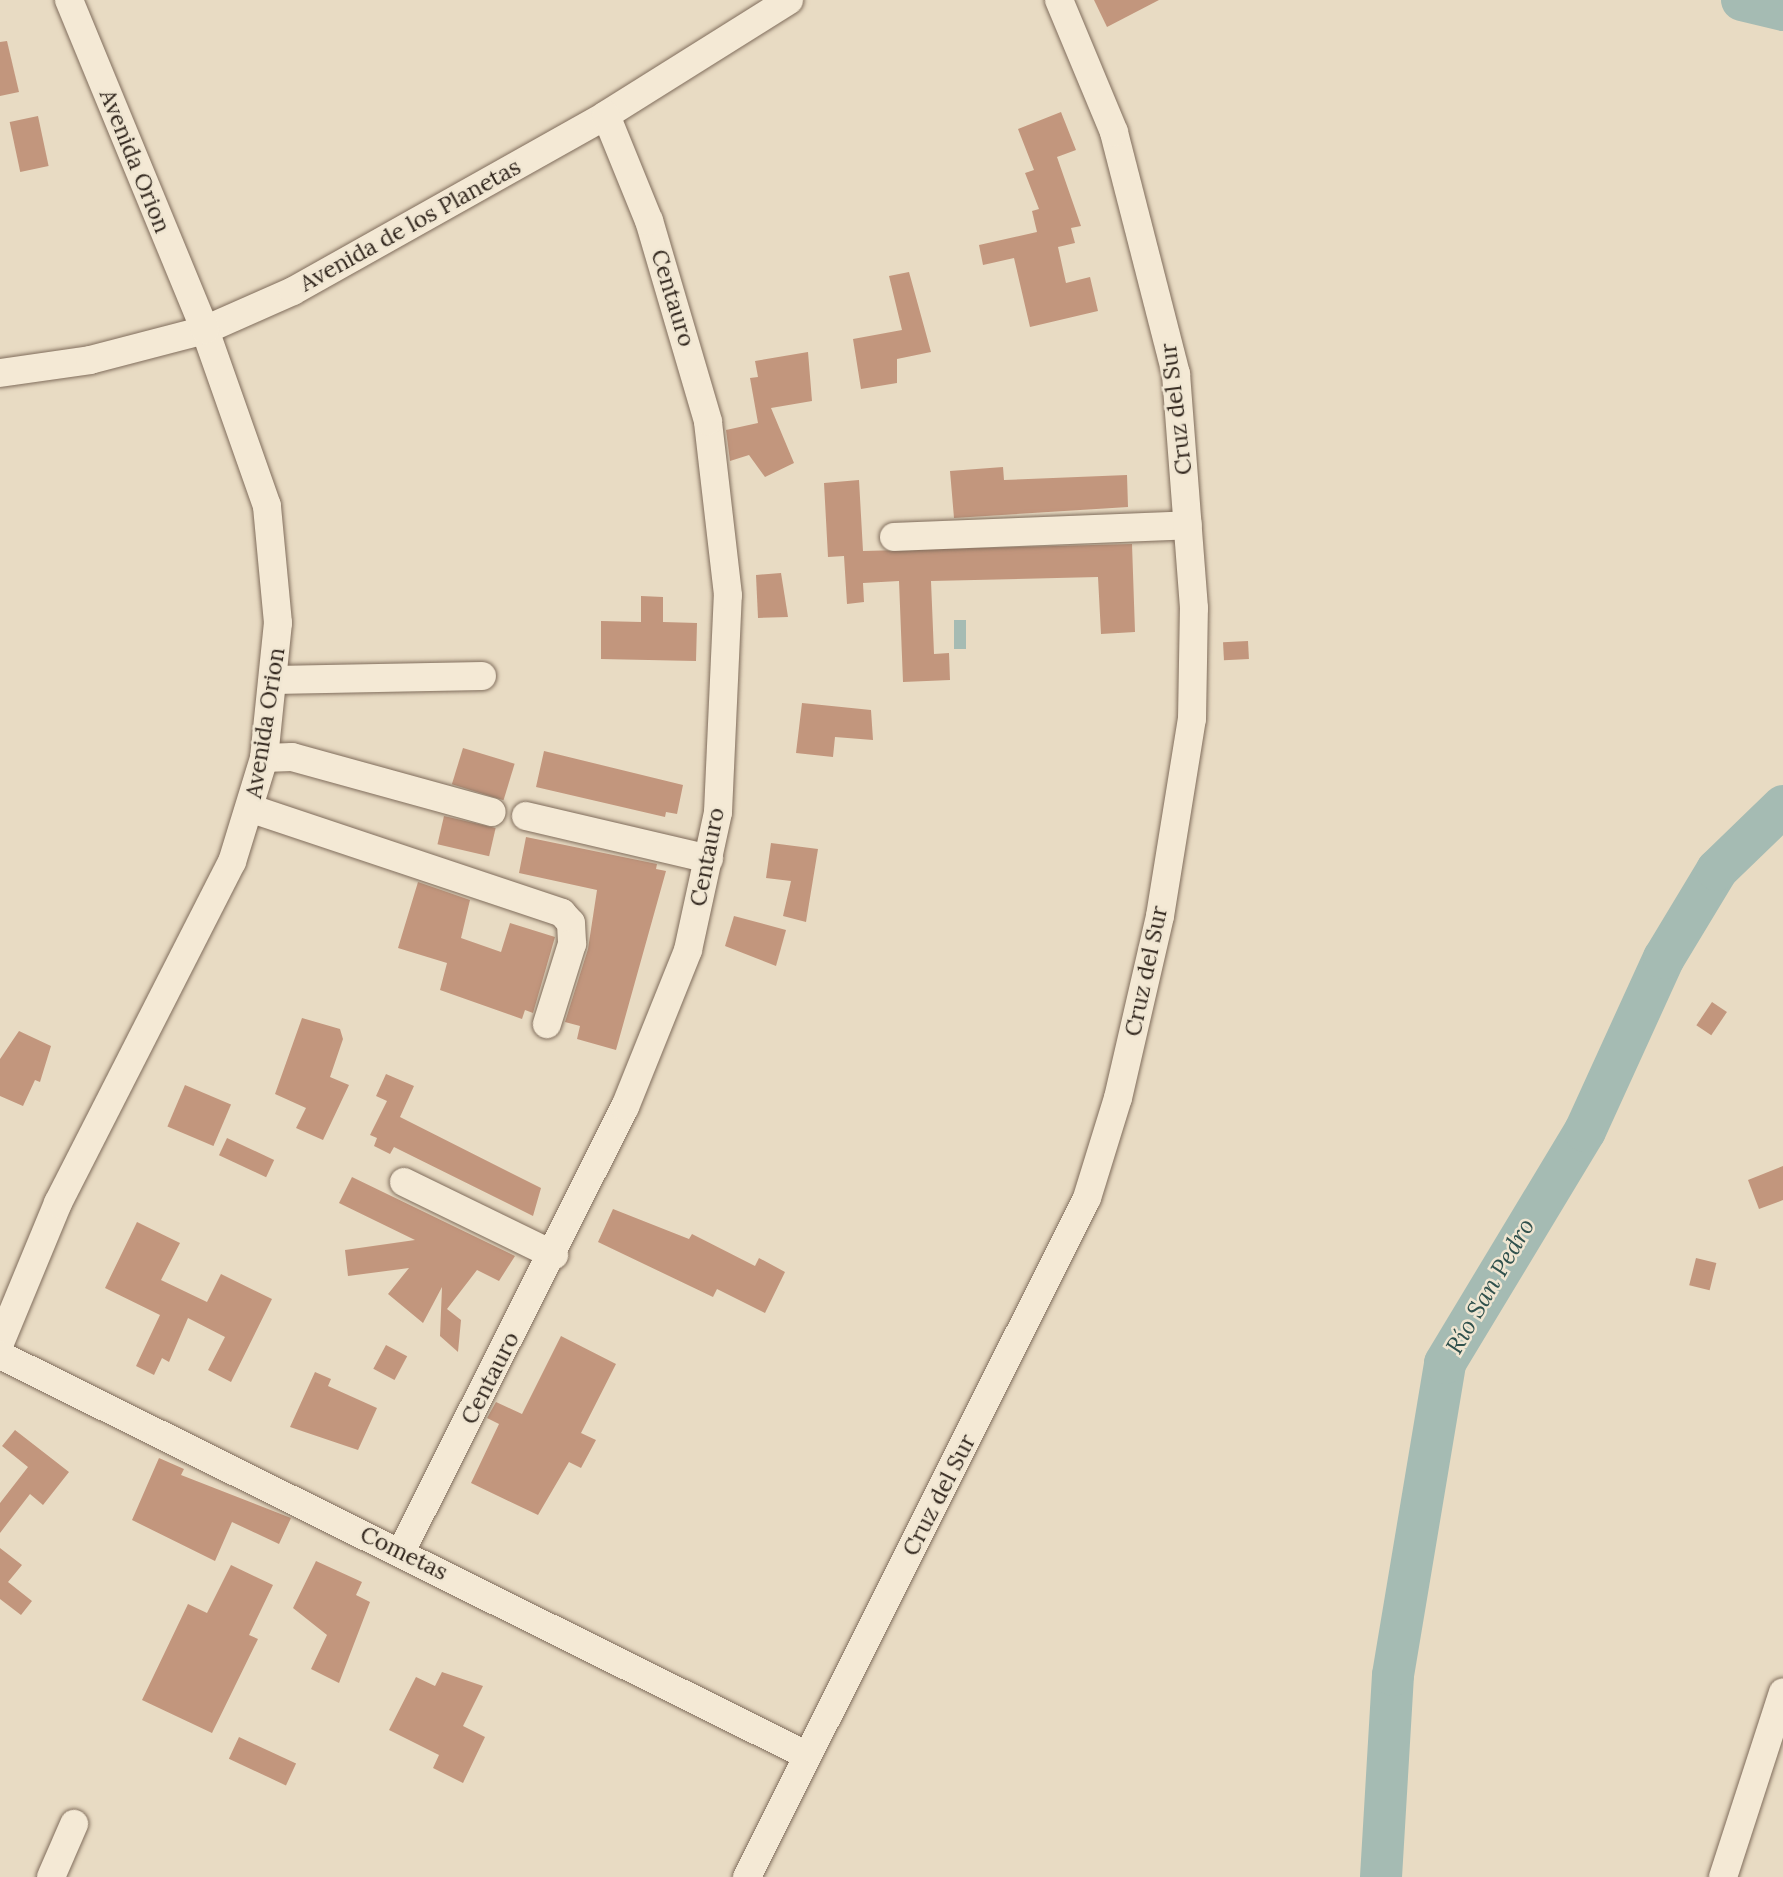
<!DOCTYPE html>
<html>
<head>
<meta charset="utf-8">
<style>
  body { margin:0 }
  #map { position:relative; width:1783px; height:1877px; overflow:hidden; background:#e8dbc3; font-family:Lora,serif }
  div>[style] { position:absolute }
  .water>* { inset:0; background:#a5bbb3; transform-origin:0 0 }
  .river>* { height:42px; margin:-21px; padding:0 21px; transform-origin:21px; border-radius:21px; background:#a5bbb3 }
  .building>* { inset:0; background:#c2967d; transform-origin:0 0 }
  .roads { filter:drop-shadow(0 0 2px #806d5c) drop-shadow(0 0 2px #806d5c) }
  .minor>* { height:28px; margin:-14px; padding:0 14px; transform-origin:14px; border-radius:14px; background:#f4e9d5 }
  span { translate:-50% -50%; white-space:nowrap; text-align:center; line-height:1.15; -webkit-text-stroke:5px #f0e6d2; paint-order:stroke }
  .street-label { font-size:23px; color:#32271e }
  .water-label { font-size:24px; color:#2f504c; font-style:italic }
</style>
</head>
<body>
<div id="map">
  <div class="water">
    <div style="left:954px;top:620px;width:12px;height:29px"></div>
  </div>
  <div class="river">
    <div style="left:1742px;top:0;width:42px;rotate:13.7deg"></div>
    <div style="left:1381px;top:1877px;width:202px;rotate:-86.6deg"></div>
    <div style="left:1393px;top:1675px;width:316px;rotate:-80.5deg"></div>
    <div style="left:1445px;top:1363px;width:271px;rotate:-58.9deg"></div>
    <div style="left:1585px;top:1131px;width:190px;rotate:-65.5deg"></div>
    <div style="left:1664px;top:958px;width:103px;rotate:-58.9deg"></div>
    <div style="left:1717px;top:870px;width:92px;rotate:-44.1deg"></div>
  </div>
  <div class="building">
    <div style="clip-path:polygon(1094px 0,1159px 0,1107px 27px)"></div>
    <div style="clip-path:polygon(7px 41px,19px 92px,0 96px,0 42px)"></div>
    <div style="clip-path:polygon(1061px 112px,1076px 150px,1057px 157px,1081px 226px,1071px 228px,1075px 243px,1058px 247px,1066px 283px,1090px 277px,1098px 311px,1030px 327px,1014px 258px,983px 265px,979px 245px,1037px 232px,1032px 211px,1039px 209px,1025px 173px,1034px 170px,1018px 129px)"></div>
    <div style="left:38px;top:116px;width:51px;height:29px;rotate:78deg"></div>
    <div style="clip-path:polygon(909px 272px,931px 352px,897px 359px,897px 383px,861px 389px,853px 339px,902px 330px,889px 276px)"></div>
    <div style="clip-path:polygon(808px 352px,812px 401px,771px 408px,794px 463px,765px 477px,749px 455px,730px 461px,726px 430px,758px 423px,750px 378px,758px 377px,755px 361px)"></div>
    <div style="clip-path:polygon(1003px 467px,1004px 480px,1127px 475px,1128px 507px,954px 518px,950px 471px)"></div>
    <div style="clip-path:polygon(859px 480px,863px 551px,1132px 544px,1135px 632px,1101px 634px,1098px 577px,931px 581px,934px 654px,949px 653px,950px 680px,903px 682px,899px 581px,863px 583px,864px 602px,847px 604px,844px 556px,828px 557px,824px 483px)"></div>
    <div style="clip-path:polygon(781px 573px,788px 617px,758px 618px,756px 575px)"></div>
    <div style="clip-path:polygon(641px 596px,663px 597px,663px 622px,697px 623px,696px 661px,601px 659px,601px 621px,641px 622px)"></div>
    <div style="left:1248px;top:641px;width:18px;height:25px;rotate:87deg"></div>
    <div style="clip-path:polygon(802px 703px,871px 710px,873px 740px,835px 737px,833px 757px,796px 753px)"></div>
    <div style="left:463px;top:748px;width:54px;height:38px;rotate:17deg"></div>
    <div style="clip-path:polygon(544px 751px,683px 785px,677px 814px,666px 812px,665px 817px,536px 787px)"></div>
    <div style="left:444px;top:816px;width:53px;height:29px;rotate:13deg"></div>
    <div style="clip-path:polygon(526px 837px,657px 864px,656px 869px,666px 871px,616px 1050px,577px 1039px,580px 1026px,565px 1022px,588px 949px,597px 890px,519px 873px)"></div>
    <div style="clip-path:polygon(771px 843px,818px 849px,806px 922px,783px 916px,791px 881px,766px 878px)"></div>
    <div style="clip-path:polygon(418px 882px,470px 900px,461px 938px,501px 952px,510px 923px,555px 937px,533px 1013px,525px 1010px,522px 1019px,440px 990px,447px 963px,398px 948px)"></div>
    <div style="clip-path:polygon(734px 916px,786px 930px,776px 966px,725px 946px)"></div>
    <div style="left:1712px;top:1002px;width:18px;height:28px;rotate:34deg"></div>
    <div style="clip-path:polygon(302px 1018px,340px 1029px,343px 1039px,330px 1077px,349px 1085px,323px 1140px,296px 1128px,306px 1108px,275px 1094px)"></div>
    <div style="clip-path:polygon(19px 1031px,51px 1046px,40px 1082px,35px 1080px,23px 1106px,0 1096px,0 1059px)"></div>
    <div style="clip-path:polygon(386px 1074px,414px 1086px,400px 1117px,541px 1188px,533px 1216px,394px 1147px,390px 1154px,374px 1146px,377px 1138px,370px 1135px,387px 1101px,376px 1096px)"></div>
    <div style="left:185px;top:1085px;width:50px;height:45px;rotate:23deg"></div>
    <div style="left:227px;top:1138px;width:52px;height:19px;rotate:25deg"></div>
    <div style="clip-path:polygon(1783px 1166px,1783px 1200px,1759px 1209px,1748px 1180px)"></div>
    <div style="clip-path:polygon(352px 1177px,515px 1256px,499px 1281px,477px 1270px,447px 1309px,461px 1320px,458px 1352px,440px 1336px,442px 1287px,423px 1323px,388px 1294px,409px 1268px,348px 1276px,345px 1250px,415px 1240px,339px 1203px)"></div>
    <div style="clip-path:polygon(613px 1209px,689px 1239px,692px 1234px,755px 1266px,759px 1258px,785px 1272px,765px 1313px,717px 1289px,713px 1297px,598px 1242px)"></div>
    <div style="clip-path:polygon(137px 1222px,180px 1243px,161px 1280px,207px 1302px,221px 1274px,272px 1299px,231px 1382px,208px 1370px,225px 1337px,188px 1318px,169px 1362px,162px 1358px,154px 1375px,136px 1366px,160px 1315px,105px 1288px)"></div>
    <div style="left:1696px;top:1258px;width:21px;height:28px;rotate:14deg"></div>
    <div style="clip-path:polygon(561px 1336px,616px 1364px,581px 1433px,596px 1440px,581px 1468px,569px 1462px,538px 1515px,471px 1483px,499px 1424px,487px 1418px,496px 1402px,522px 1414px)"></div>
    <div style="left:386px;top:1345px;width:24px;height:27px;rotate:28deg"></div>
    <div style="clip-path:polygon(315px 1372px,331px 1379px,328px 1386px,377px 1408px,358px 1450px,290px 1427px)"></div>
    <div style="clip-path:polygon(15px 1430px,69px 1472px,43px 1505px,30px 1494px,0 1533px,0 1503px,28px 1467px,2px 1446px)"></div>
    <div style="clip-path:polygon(159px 1458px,184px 1469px,181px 1475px,291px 1518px,279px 1544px,232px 1522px,215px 1561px,132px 1520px)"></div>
    <div style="clip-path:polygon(0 1548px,22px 1565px,8px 1582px,32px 1601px,21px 1615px,0 1599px)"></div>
    <div style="clip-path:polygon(316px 1561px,362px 1582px,356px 1595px,370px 1602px,339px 1683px,311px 1669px,327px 1635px,293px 1608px)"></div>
    <div style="clip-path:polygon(231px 1565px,273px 1585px,249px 1635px,258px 1639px,212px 1733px,142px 1700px,188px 1604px,207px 1613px)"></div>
    <div style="clip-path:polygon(442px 1672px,483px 1686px,463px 1726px,485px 1737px,463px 1783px,433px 1768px,439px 1755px,389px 1730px,416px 1677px,435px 1686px)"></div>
    <div style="left:239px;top:1737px;width:63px;height:24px;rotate:25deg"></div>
  </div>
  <div class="roads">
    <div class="minor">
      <div style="left:0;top:373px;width:91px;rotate:-8.2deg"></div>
      <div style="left:90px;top:360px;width:119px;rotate:-14.6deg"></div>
      <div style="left:205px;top:330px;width:96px;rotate:-23.9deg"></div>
      <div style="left:293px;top:291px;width:359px;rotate:-29.3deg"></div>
      <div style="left:606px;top:115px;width:216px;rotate:-32.1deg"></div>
      <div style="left:894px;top:537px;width:294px;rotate:-2.3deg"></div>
      <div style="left:275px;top:680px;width:207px;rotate:-1.1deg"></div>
      <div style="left:264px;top:758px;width:28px;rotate:-2deg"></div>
      <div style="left:292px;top:757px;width:207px;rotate:15.4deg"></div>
      <div style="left:252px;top:809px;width:327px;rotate:18.5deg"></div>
      <div style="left:562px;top:913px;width:13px;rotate:48deg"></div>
      <div style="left:571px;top:923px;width:21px;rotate:87deg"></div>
      <div style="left:572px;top:944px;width:84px;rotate:107.4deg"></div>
      <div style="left:526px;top:816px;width:188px;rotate:13.2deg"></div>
      <div style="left:404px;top:1182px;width:167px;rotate:26deg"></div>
      <div style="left:0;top:1343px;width:152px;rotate:-67.5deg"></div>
      <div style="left:58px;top:1203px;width:383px;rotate:-63deg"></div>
      <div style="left:232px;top:862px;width:109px;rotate:-72.9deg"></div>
      <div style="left:264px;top:758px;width:136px;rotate:-84.1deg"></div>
      <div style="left:278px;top:623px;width:118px;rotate:-95.4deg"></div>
      <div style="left:267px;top:506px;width:187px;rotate:-109.4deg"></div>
      <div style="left:205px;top:330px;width:357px;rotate:-112.4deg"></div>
      <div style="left:0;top:1355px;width:900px;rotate:26.39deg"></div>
      <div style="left:401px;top:1552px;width:498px;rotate:-63.3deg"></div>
      <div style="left:625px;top:1107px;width:169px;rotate:-68.1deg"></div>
      <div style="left:688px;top:950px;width:141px;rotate:-77.7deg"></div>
      <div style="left:718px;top:812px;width:217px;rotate:-87.4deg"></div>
      <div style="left:728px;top:595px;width:175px;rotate:-96.6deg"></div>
      <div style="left:708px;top:421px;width:209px;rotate:-106.4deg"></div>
      <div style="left:649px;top:221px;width:114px;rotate:-112.1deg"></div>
      <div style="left:51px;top:1877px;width:58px;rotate:-66.5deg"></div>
      <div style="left:747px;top:1877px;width:759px;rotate:-63.4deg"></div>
      <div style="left:1087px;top:1198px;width:105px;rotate:-72.8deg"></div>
      <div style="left:1118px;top:1098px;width:187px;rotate:-77deg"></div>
      <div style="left:1160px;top:916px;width:200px;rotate:-80.8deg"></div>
      <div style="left:1192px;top:719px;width:111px;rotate:-89deg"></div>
      <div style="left:1194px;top:608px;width:235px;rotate:-94.4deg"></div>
      <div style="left:1176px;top:374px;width:250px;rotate:-104.4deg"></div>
      <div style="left:1114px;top:132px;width:143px;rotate:-112.6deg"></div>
      <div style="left:1723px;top:1877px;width:194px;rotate:-72deg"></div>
    </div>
  </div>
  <div class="street-label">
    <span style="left:135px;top:161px;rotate:68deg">Avenida Orion</span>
    <span style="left:410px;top:225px;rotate:-29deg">Avenida de los Planetas</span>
    <span style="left:673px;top:298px;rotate:73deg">Centauro</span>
    <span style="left:1176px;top:409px;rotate:-97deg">Cruz del Sur</span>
    <span style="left:265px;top:723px;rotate:-81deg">Avenida Orion</span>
    <span style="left:707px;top:857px;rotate:-79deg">Centauro</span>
    <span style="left:1146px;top:971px;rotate:-78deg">Cruz del Sur</span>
    <span style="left:490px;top:1378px;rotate:-63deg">Centauro</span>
    <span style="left:939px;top:1495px;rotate:-63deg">Cruz del Sur</span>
    <span style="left:404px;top:1553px;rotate:26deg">Cometas</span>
  </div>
  <div class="water-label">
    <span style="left:1490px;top:1286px;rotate:-60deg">Río San Pedro</span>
  </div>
</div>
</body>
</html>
